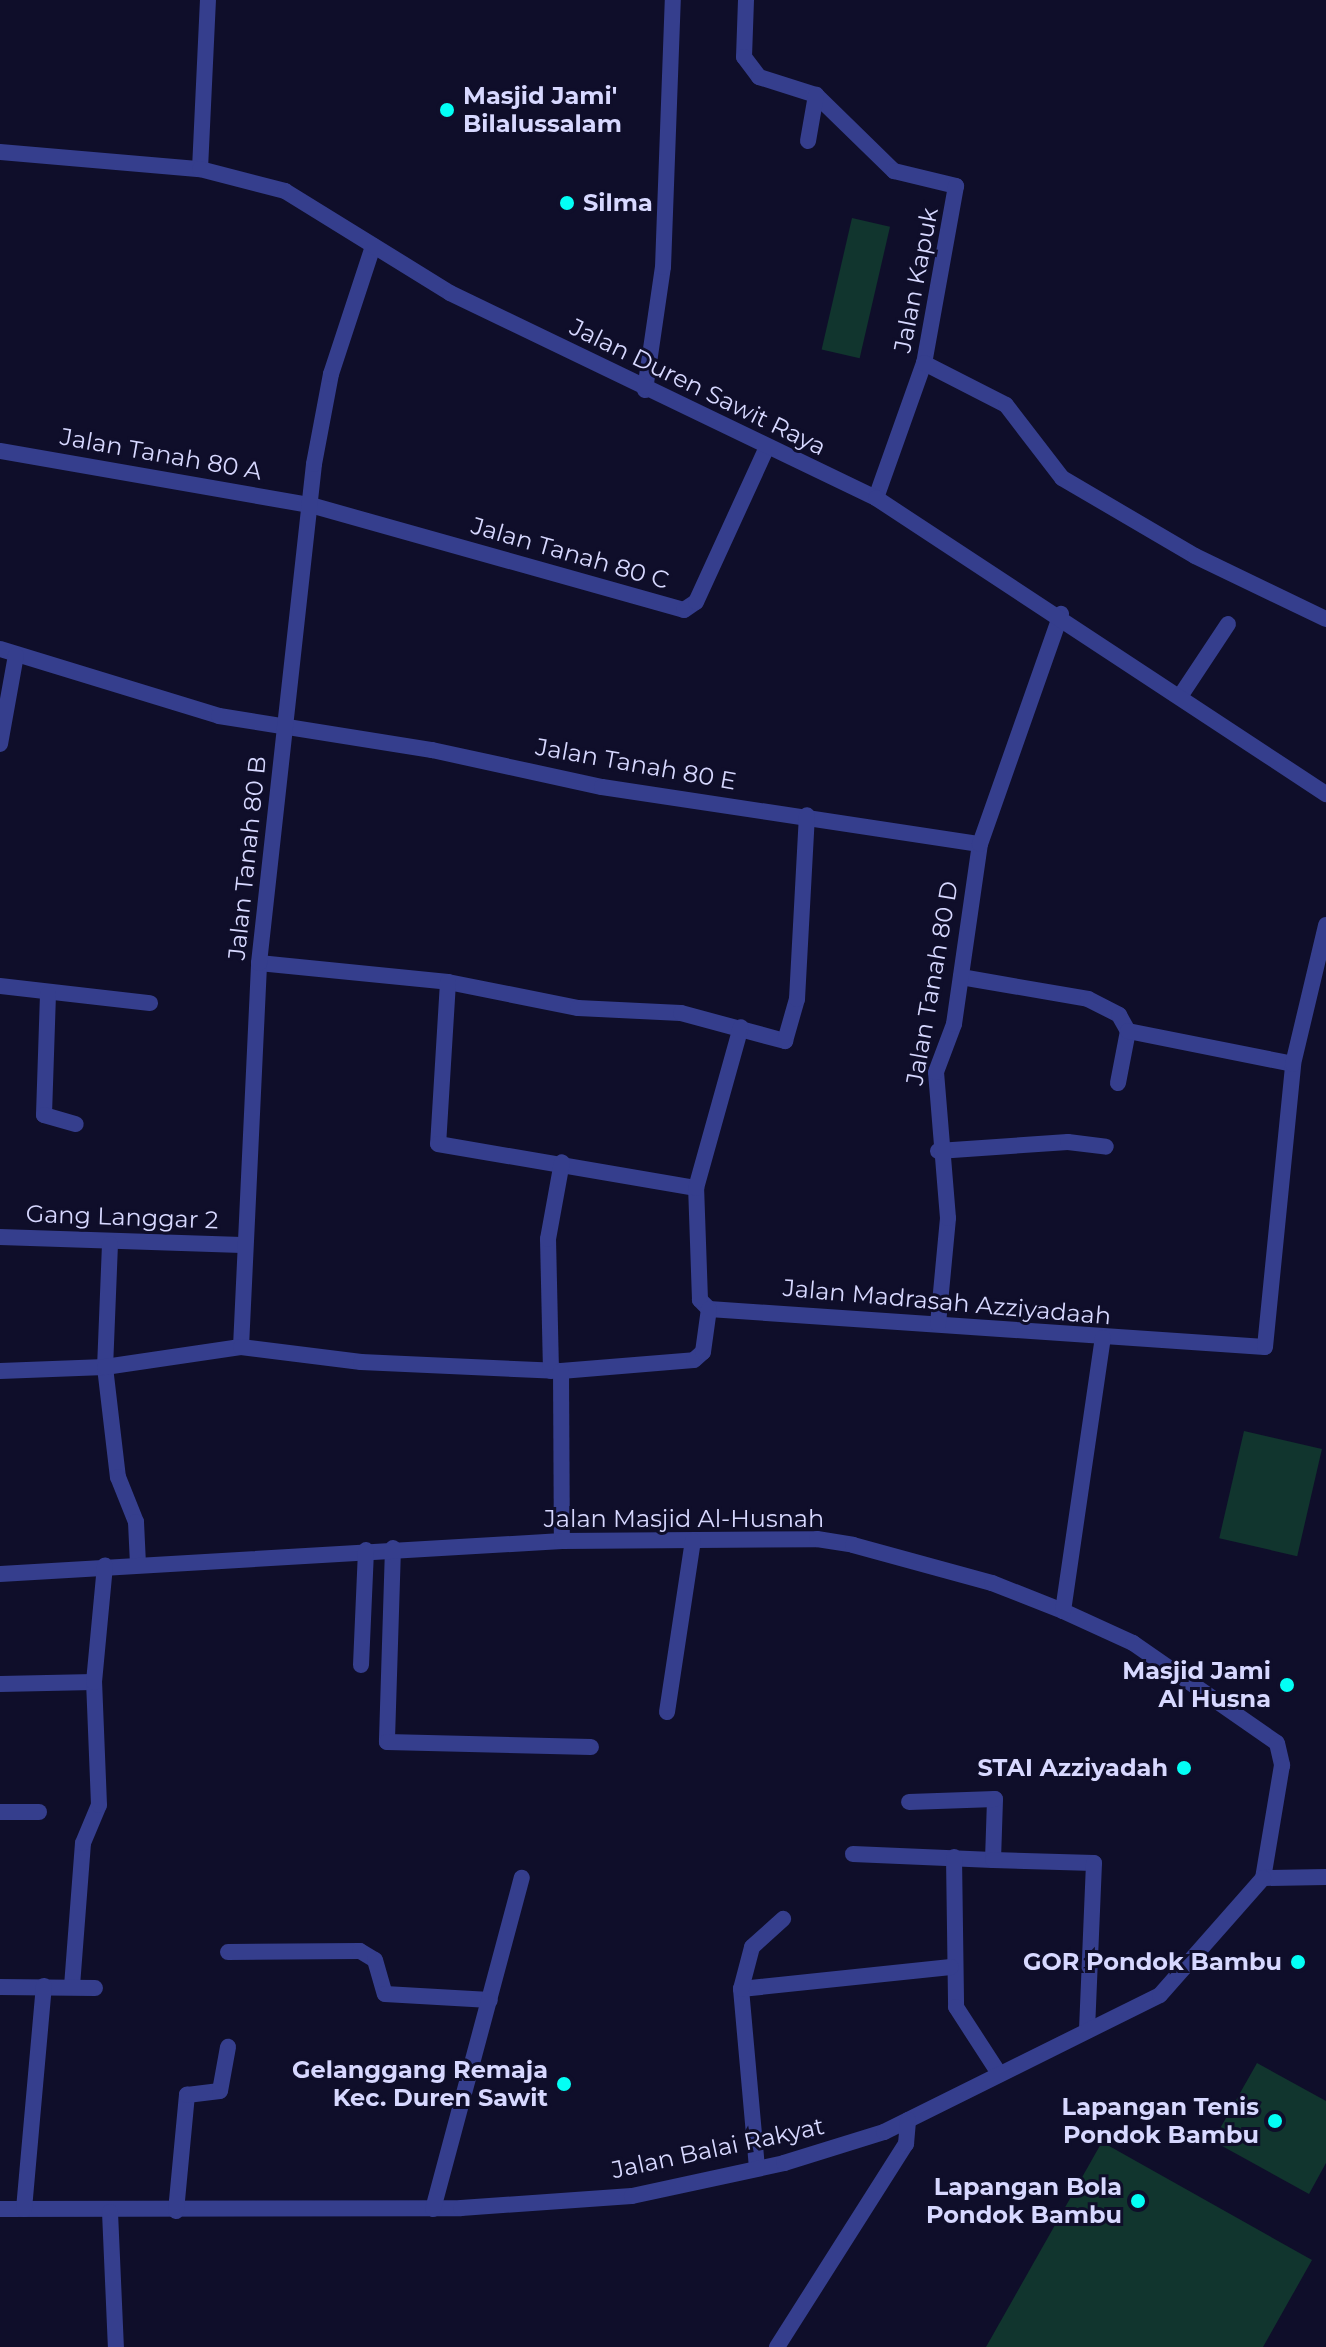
<!DOCTYPE html>
<html>
<head>
<meta charset="utf-8">
<style>
  body { margin:0 }
  #map { position:relative; width:1326px; height:2347px; overflow:hidden; background:#0f0e2a; font-family:Montserrat,sans-serif }
  div>[style] { position:absolute }
  .green>* { inset:0; background:#11352e; transform-origin:0 0 }
  .minor>* { height:16px; margin:-8px; padding:0 8px; transform-origin:8px; border-radius:8px; background:#353e8d }
  .tertiary>* { height:16px; margin:-8px; padding:0 8px; transform-origin:8px; border-radius:8px; background:#353e8d }
  .dots>* { width:22px; height:22px; translate:-50% -50%; box-sizing:border-box; border:4px solid #0f0e2a; border-radius:50% }
  span { translate:-50% -50%; white-space:nowrap; text-align:center; line-height:1.15; -webkit-text-stroke:6px #0f0e2a; paint-order:stroke }
  .poi-label { font-size:24px; color:#d7d8ff; font-weight:700 }
  .left { translate:0 -50%; text-align:left }
  .right { translate:-100% -50%; text-align:right }
  .street-label { font-size:24px; color:#d7d8ff }
</style>
</head>
<body>
<div id="map">
  <div class="green">
    <div style="left:852px;top:218px;width:39px;height:135px;rotate:13deg"></div>
    <div style="left:1244px;top:1431px;width:80px;height:110px;rotate:13deg"></div>
    <div style="clip-path:polygon(1257px 2063px,1326px 2101px,1326px 2163px,1309px 2194px,1213px 2141px)"></div>
    <div style="clip-path:polygon(1102px 2142px,1312px 2260px,1263px 2347px,986px 2347px)"></div>
  </div>
  <div class="minor">
    <div style="left:746px;top:0;width:57px;rotate:92deg"></div>
    <div style="left:744px;top:57px;width:25px;rotate:53deg"></div>
    <div style="left:759px;top:77px;width:60px;rotate:17.5deg"></div>
    <div style="left:816px;top:95px;width:109px;rotate:44.3deg"></div>
    <div style="left:894px;top:171px;width:64px;rotate:13.6deg"></div>
    <div style="left:956px;top:186px;width:180px;rotate:100.2deg"></div>
    <div style="left:924px;top:363px;width:143px;rotate:109.6deg"></div>
    <div style="left:808px;top:141px;width:47px;rotate:-80.1deg"></div>
    <div style="left:200px;top:169px;width:169px;rotate:-87.3deg"></div>
    <div style="left:924px;top:363px;width:92px;rotate:27.1deg"></div>
    <div style="left:1006px;top:405px;width:92px;rotate:52.5deg"></div>
    <div style="left:1062px;top:478px;width:154px;rotate:30.4deg"></div>
    <div style="left:1195px;top:556px;width:145px;rotate:25.7deg"></div>
    <div style="left:645px;top:390px;width:124px;rotate:-81.7deg"></div>
    <div style="left:663px;top:267px;width:267px;rotate:-87.9deg"></div>
    <div style="left:0;top:451px;width:319px;rotate:9.9deg"></div>
    <div style="left:314px;top:506px;width:384px;rotate:15.7deg"></div>
    <div style="left:684px;top:610px;width:14px;rotate:-34deg"></div>
    <div style="left:696px;top:602px;width:168px;rotate:-65.4deg"></div>
    <div style="left:0;top:649px;width:229px;rotate:17deg"></div>
    <div style="left:219px;top:716px;width:216px;rotate:9.1deg"></div>
    <div style="left:432px;top:750px;width:174px;rotate:12.3deg"></div>
    <div style="left:602px;top:787px;width:382px;rotate:8.6deg"></div>
    <div style="left:1181px;top:695px;width:85px;rotate:-56.5deg"></div>
    <div style="left:0;top:744px;width:90px;rotate:-79.8deg"></div>
    <div style="left:259px;top:963px;width:190px;rotate:5.7deg"></div>
    <div style="left:448px;top:982px;width:133px;rotate:11.3deg"></div>
    <div style="left:578px;top:1008px;width:103px;rotate:2.8deg"></div>
    <div style="left:681px;top:1013px;width:108px;rotate:15.1deg"></div>
    <div style="left:785px;top:1041px;width:44px;rotate:-74.1deg"></div>
    <div style="left:797px;top:999px;width:184px;rotate:-86.9deg"></div>
    <div style="left:961px;top:977px;width:129px;rotate:9.8deg"></div>
    <div style="left:1088px;top:999px;width:35px;rotate:27deg"></div>
    <div style="left:1119px;top:1015px;width:18px;rotate:61deg"></div>
    <div style="left:1128px;top:1031px;width:53px;rotate:100.9deg"></div>
    <div style="left:448px;top:982px;width:162px;rotate:93.5deg"></div>
    <div style="left:438px;top:1144px;width:262px;rotate:9.7deg"></div>
    <div style="left:0;top:986px;width:151px;rotate:6.5deg"></div>
    <div style="left:48px;top:994px;width:121px;rotate:91.9deg"></div>
    <div style="left:44px;top:1115px;width:33px;rotate:16deg"></div>
    <div style="left:1128px;top:1031px;width:168px;rotate:11.3deg"></div>
    <div style="left:938px;top:1151px;width:130px;rotate:-4deg"></div>
    <div style="left:1068px;top:1142px;width:38px;rotate:7deg"></div>
    <div style="left:0;top:1237px;width:242px;rotate:1.9deg"></div>
    <div style="left:110px;top:1244px;width:123px;rotate:92.3deg"></div>
    <div style="left:105px;top:1367px;width:111px;rotate:83.3deg"></div>
    <div style="left:118px;top:1477px;width:48px;rotate:68.2deg"></div>
    <div style="left:136px;top:1522px;width:42px;rotate:87.3deg"></div>
    <div style="left:709px;top:1309px;width:557px;rotate:3.91deg"></div>
    <div style="left:1265px;top:1347px;width:284px;rotate:-84.3deg"></div>
    <div style="left:1293px;top:1064px;width:143px;rotate:-76.6deg"></div>
    <div style="left:709px;top:1309px;width:13px;rotate:-135deg"></div>
    <div style="left:700px;top:1300px;width:112px;rotate:-92deg"></div>
    <div style="left:696px;top:1188px;width:167px;rotate:-74.4deg"></div>
    <div style="left:938px;top:1324px;width:106px;rotate:-84.6deg"></div>
    <div style="left:948px;top:1218px;width:146px;rotate:-94.7deg"></div>
    <div style="left:936px;top:1072px;width:51px;rotate:-69.4deg"></div>
    <div style="left:954px;top:1024px;width:182px;rotate:-81.8deg"></div>
    <div style="left:980px;top:844px;width:244px;rotate:-70.6deg"></div>
    <div style="left:241px;top:1347px;width:384px;rotate:-87.3deg"></div>
    <div style="left:259px;top:963px;width:502px;rotate:-83.71deg"></div>
    <div style="left:314px;top:464px;width:92px;rotate:-79.3deg"></div>
    <div style="left:331px;top:374px;width:135px;rotate:-71.8deg"></div>
    <div style="left:0;top:1371px;width:105px;rotate:-2.2deg"></div>
    <div style="left:105px;top:1367px;width:137px;rotate:-8.4deg"></div>
    <div style="left:241px;top:1347px;width:121px;rotate:7.1deg"></div>
    <div style="left:361px;top:1362px;width:200px;rotate:2.6deg"></div>
    <div style="left:561px;top:1371px;width:133px;rotate:-4.7deg"></div>
    <div style="left:694px;top:1360px;width:12px;rotate:-42deg"></div>
    <div style="left:703px;top:1352px;width:43px;rotate:-82.1deg"></div>
    <div style="left:551px;top:1371px;width:132px;rotate:-91.3deg"></div>
    <div style="left:548px;top:1239px;width:78px;rotate:-79.7deg"></div>
    <div style="left:561px;top:1371px;width:170px;rotate:89.7deg"></div>
    <div style="left:393px;top:1548px;width:194px;rotate:91.8deg"></div>
    <div style="left:387px;top:1742px;width:204px;rotate:1.4deg"></div>
    <div style="left:0;top:1574px;width:563px;rotate:-3.36deg"></div>
    <div style="left:562px;top:1541px;width:255px;rotate:-0.4deg"></div>
    <div style="left:817px;top:1539px;width:36px;rotate:9deg"></div>
    <div style="left:853px;top:1545px;width:144px;rotate:15.3deg"></div>
    <div style="left:992px;top:1583px;width:76px;rotate:21.5deg"></div>
    <div style="left:1063px;top:1611px;width:77px;rotate:24.6deg"></div>
    <div style="left:1133px;top:1643px;width:175px;rotate:34.8deg"></div>
    <div style="left:1277px;top:1743px;width:23px;rotate:77deg"></div>
    <div style="left:1282px;top:1765px;width:115px;rotate:99.5deg"></div>
    <div style="left:1063px;top:1611px;width:276px;rotate:-81.7deg"></div>
    <div style="left:361px;top:1665px;width:115px;rotate:-87.5deg"></div>
    <div style="left:0;top:1684px;width:94px;rotate:-1.2deg"></div>
    <div style="left:667px;top:1712px;width:173px;rotate:-81.4deg"></div>
    <div style="left:0;top:1812px;width:39px"></div>
    <div style="left:853px;top:1854px;width:140px;rotate:2.5deg"></div>
    <div style="left:993px;top:1860px;width:61px;rotate:-88.1deg"></div>
    <div style="left:995px;top:1799px;width:86px;rotate:178deg"></div>
    <div style="left:954px;top:1857px;width:150px;rotate:89.2deg"></div>
    <div style="left:956px;top:2007px;width:77px;rotate:57.1deg"></div>
    <div style="left:993px;top:1860px;width:101px;rotate:1.7deg"></div>
    <div style="left:1094px;top:1863px;width:168px;rotate:92.4deg"></div>
    <div style="left:1263px;top:1878px;width:63px;rotate:-0.9deg"></div>
    <div style="left:228px;top:1952px;width:132px;rotate:-0.4deg"></div>
    <div style="left:360px;top:1951px;width:17px;rotate:31deg"></div>
    <div style="left:375px;top:1960px;width:35px;rotate:74deg"></div>
    <div style="left:385px;top:1994px;width:105px;rotate:3.3deg"></div>
    <div style="left:72px;top:1986px;width:143px;rotate:-85.6deg"></div>
    <div style="left:83px;top:1843px;width:41px;rotate:-67.2deg"></div>
    <div style="left:99px;top:1805px;width:123px;rotate:-92.3deg"></div>
    <div style="left:94px;top:1682px;width:117px;rotate:-84.6deg"></div>
    <div style="left:0;top:1987px;width:95px;rotate:0.6deg"></div>
    <div style="left:741px;top:1989px;width:211px;rotate:-6deg"></div>
    <div style="left:757px;top:2168px;width:180px;rotate:-95.1deg"></div>
    <div style="left:741px;top:1989px;width:43px;rotate:-75.3deg"></div>
    <div style="left:752px;top:1947px;width:42px;rotate:-42.1deg"></div>
    <div style="left:0;top:2209px;width:461px;rotate:-0.1deg"></div>
    <div style="left:461px;top:2208px;width:171px;rotate:-4deg"></div>
    <div style="left:632px;top:2196px;width:156px;rotate:-12.2deg"></div>
    <div style="left:784px;top:2163px;width:105px;rotate:-17.2deg"></div>
    <div style="left:884px;top:2132px;width:308px;rotate:-26.4deg"></div>
    <div style="left:1160px;top:1995px;width:156px;rotate:-48.6deg"></div>
    <div style="left:24px;top:2209px;width:224px;rotate:-84.9deg"></div>
    <div style="left:433px;top:2209px;width:343px;rotate:-75deg"></div>
    <div style="left:176px;top:2211px;width:117px;rotate:-84.6deg"></div>
    <div style="left:187px;top:2095px;width:33px;rotate:-7deg"></div>
    <div style="left:220px;top:2091px;width:45px;rotate:-79.7deg"></div>
    <div style="left:110px;top:2212px;width:135px;rotate:87.5deg"></div>
    <div style="left:777px;top:2347px;width:241px;rotate:-57.6deg"></div>
    <div style="left:906px;top:2144px;width:24px;rotate:-85deg"></div>
  </div>
  <div class="tertiary">
    <div style="left:0;top:152px;width:201px;rotate:4.9deg"></div>
    <div style="left:200px;top:169px;width:88px;rotate:14.5deg"></div>
    <div style="left:285px;top:191px;width:194px;rotate:31.7deg"></div>
    <div style="left:450px;top:293px;width:473px;rotate:25.7deg"></div>
    <div style="left:876px;top:498px;width:539px;rotate:33.34deg"></div>
  </div>
  <div class="dots">
    <div style="left:447px;top:110px;background:#03fff5"></div>
    <div style="left:567px;top:203px;background:#03fff5"></div>
    <div style="left:1287px;top:1685px;background:#03fff5"></div>
    <div style="left:1184px;top:1768px;background:#03fff5"></div>
    <div style="left:1298px;top:1962px;background:#03fff5"></div>
    <div style="left:564px;top:2084px;background:#03fff5"></div>
    <div style="left:1275px;top:2121px;background:#03fff5"></div>
    <div style="left:1138px;top:2201px;background:#03fff5"></div>
  </div>
  <div class="poi-label">
    <span class="left" style="left:463px;top:110px">Masjid Jami'<br>Bilalussalam</span>
    <span class="left" style="left:583px;top:203px">Silma</span>
    <span class="right" style="left:1271px;top:1685px">Masjid Jami<br>Al Husna</span>
    <span class="right" style="left:1168px;top:1768px">STAI Azziyadah</span>
    <span class="right" style="left:1282px;top:1962px">GOR Pondok Bambu</span>
    <span class="right" style="left:548px;top:2084px">Gelanggang Remaja<br>Kec. Duren Sawit</span>
    <span class="right" style="left:1259px;top:2121px">Lapangan Tenis<br>Pondok Bambu</span>
    <span class="right" style="left:1122px;top:2201px">Lapangan Bola<br>Pondok Bambu</span>
  </div>
  <div class="street-label">
    <span style="left:916px;top:280px;rotate:-79deg">Jalan Kapuk</span>
    <span style="left:698px;top:387px;rotate:26deg">Jalan Duren Sawit Raya</span>
    <span style="left:161px;top:454px;rotate:10deg">Jalan Tanah 80 A</span>
    <span style="left:570px;top:553px;rotate:16deg">Jalan Tanah 80 C</span>
    <span style="left:636px;top:764px;rotate:10deg">Jalan Tanah 80 E</span>
    <span style="left:247px;top:858px;rotate:-84deg">Jalan Tanah 80 B</span>
    <span style="left:932px;top:983px;rotate:-80deg">Jalan Tanah 80 D</span>
    <span style="left:122px;top:1217px;rotate:2deg">Gang Langgar 2</span>
    <span style="left:947px;top:1302px;rotate:5deg">Jalan Madrasah Azziyadaah</span>
    <span style="left:684px;top:1519px">Jalan Masjid Al-Husnah</span>
    <span style="left:718px;top:2148px;rotate:-12deg">Jalan Balai Rakyat</span>
  </div>
</div>
</body>
</html>
